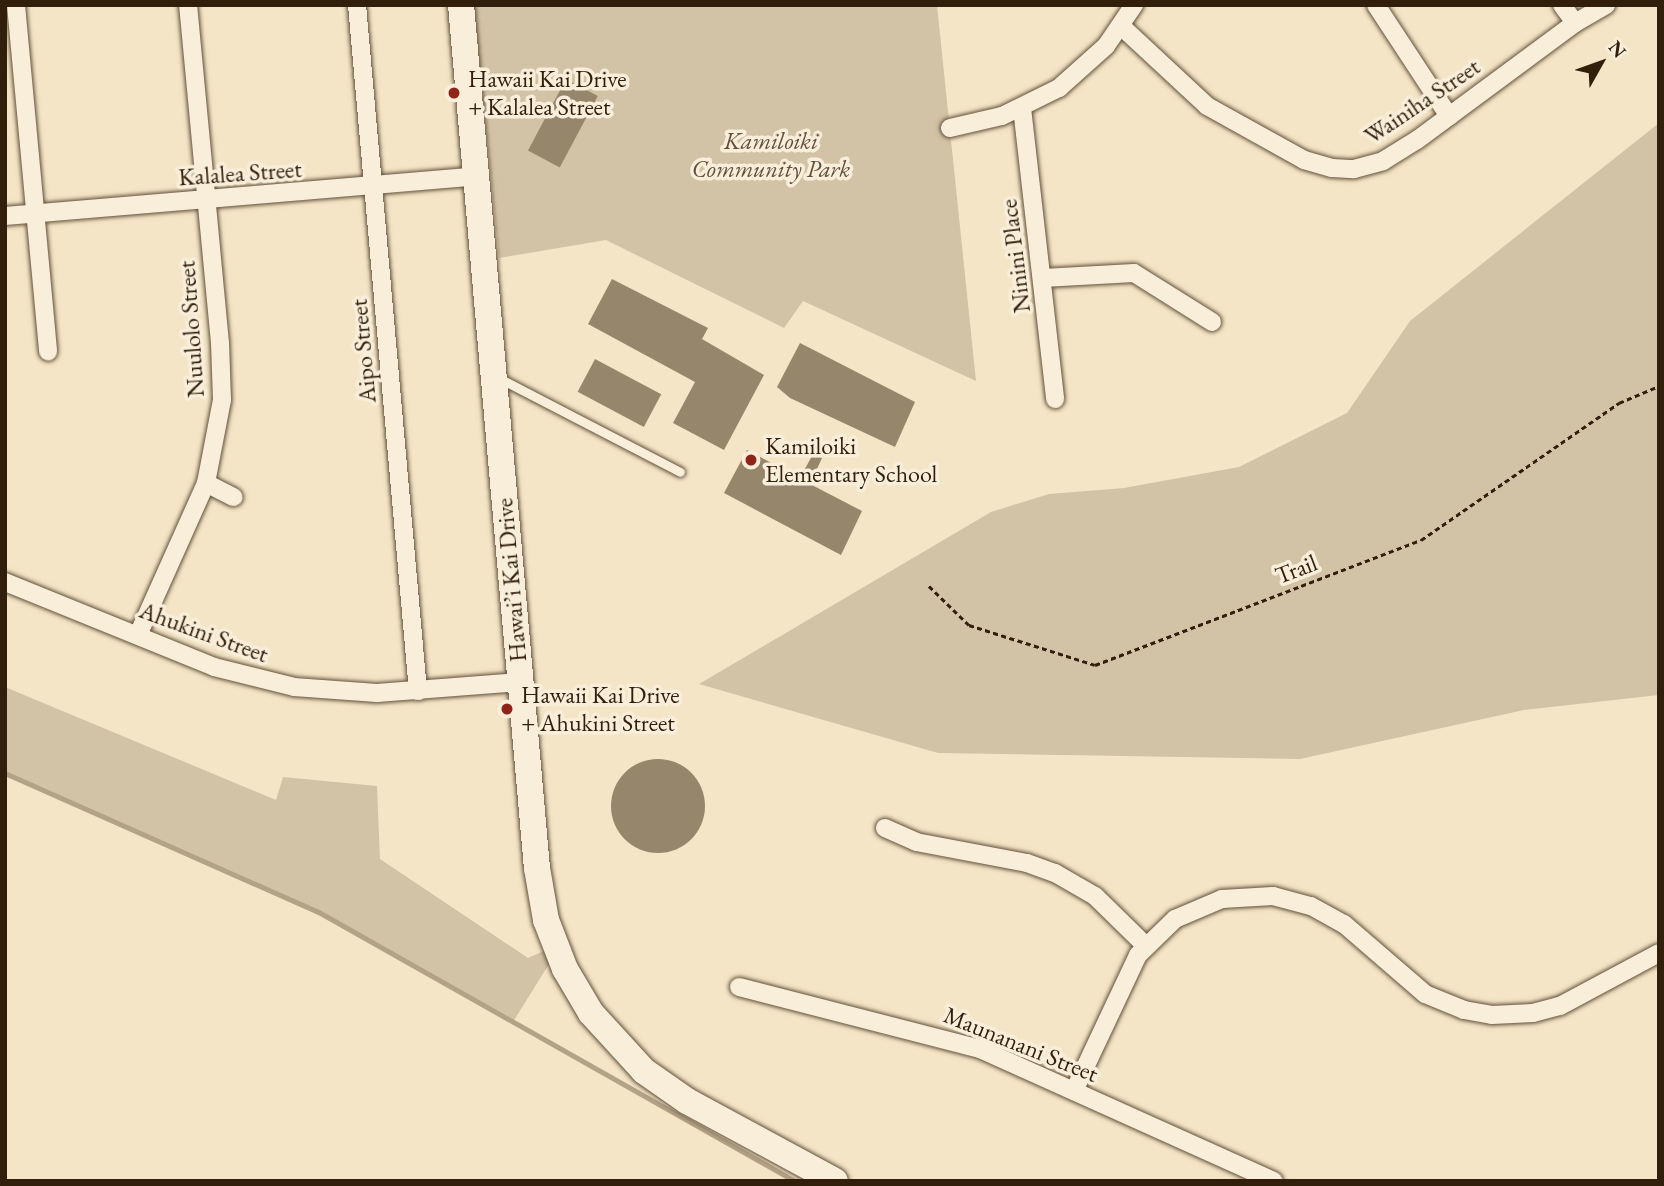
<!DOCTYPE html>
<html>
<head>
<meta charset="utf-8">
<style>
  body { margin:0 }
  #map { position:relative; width:1664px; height:1186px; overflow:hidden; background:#f4e5c6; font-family:"EB Garamond",serif }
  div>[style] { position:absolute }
  .green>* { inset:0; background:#d3c3a6 }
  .stream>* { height:4.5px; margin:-2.25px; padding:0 2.25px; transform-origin:2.25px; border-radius:2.25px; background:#b2a286 }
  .building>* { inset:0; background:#96866c; transform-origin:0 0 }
  .round { border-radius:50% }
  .path>* { height:2.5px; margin-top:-1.25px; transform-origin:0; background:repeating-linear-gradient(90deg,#311f0b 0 5px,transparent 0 8.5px) }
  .roads { filter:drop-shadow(0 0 2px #62503a) drop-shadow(0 0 2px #62503a) }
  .service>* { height:9px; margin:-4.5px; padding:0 4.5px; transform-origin:4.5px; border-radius:4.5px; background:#f8eeda }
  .minor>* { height:18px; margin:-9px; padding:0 9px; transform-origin:9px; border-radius:9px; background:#f8eeda }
  .secondary>* { height:26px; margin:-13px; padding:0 13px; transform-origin:13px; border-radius:13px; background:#f8eeda }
  .dots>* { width:19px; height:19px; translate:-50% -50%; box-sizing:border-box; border:4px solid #f8eeda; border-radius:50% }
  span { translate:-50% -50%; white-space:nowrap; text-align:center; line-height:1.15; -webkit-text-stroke:7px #f8eeda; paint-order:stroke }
  .poi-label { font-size:24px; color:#311f0b }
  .left { translate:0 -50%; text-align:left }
  .street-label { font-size:24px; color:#311f0b }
  .park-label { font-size:24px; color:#62503a; font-style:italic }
  .frame { position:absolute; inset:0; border:7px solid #311f0b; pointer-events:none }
  .north { position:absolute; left:1566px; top:28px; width:70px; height:70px; -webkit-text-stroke:5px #f8eeda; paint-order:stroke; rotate:50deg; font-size:19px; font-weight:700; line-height:28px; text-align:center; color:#311f0b }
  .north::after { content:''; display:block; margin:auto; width:24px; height:32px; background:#311f0b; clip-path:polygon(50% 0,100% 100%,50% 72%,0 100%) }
</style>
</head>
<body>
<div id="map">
  <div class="green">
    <div style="clip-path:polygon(474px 5px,937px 5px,976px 381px,803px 301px,784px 328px,606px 240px,499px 258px)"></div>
    <div style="clip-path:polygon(1659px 123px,1659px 695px,1524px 710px,1300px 759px,938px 753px,699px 684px,991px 512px,1049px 494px,1124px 488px,1239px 467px,1347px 413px,1410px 321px)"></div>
    <div style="clip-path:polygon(5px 687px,276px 800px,283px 777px,377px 786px,380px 859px,528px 958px,544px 951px,549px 964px,513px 1022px,319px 912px,5px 773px)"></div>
  </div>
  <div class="stream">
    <div style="left:5px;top:773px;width:343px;rotate:23.9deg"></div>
    <div style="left:319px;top:912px;width:547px;rotate:29.47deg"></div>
  </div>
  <div class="building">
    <div style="left:566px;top:79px;width:36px;height:81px;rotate:28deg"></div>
    <div style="clip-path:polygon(612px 279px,708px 328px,702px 339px,764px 375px,724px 450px,673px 423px,695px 382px,588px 324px)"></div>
    <div style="clip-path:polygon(800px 343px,915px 402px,895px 447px,790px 398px,777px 387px)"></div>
    <div style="left:595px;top:359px;width:75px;height:37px;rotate:28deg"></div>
    <div style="clip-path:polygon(747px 450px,800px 478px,813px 454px,822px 458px,810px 484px,862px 511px,841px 555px,724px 493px)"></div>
    <div class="round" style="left:611px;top:759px;width:94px;height:94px"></div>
  </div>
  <div class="path">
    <div style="left:929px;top:586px;width:56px;rotate:44.3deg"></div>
    <div style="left:969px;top:625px;width:132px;rotate:17.6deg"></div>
    <div style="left:1095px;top:665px;width:349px;rotate:-21deg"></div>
    <div style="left:1421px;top:540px;width:241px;rotate:-34.7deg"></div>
    <div style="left:1619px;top:403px;width:43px;rotate:-23deg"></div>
  </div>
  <div class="roads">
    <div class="service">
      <div style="left:497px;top:377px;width:206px;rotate:27.4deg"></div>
    </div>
    <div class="minor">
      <div style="left:16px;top:5px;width:348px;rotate:84.7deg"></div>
      <div style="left:357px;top:5px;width:689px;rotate:84.92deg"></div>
      <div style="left:1376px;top:5px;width:133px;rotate:56.7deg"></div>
      <div style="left:1562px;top:5px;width:22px;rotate:54deg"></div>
      <div style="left:1121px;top:26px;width:117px;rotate:42.9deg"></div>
      <div style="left:1207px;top:106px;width:111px;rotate:29.1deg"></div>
      <div style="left:1304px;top:160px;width:29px;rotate:16deg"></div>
      <div style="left:1332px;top:168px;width:22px;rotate:3deg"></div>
      <div style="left:1354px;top:169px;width:30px;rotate:-15deg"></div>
      <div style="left:1383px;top:161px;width:40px;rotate:-32deg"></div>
      <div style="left:1417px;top:140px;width:197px;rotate:-36.5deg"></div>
      <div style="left:1575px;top:23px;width:36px;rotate:-30deg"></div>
      <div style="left:1022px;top:108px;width:293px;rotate:83.5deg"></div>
      <div style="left:950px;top:128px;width:53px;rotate:-13deg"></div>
      <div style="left:1002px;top:116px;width:64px;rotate:-26.2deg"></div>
      <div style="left:1059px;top:88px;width:63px;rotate:-41.8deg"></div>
      <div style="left:1106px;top:46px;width:50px;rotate:-55.7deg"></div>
      <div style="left:5px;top:216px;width:474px;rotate:-4.8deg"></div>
      <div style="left:1043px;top:278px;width:91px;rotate:-3.1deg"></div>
      <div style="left:1134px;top:273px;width:92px;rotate:32.1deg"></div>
      <div style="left:206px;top:483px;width:31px;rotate:27deg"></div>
      <div style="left:5px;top:582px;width:226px;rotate:22.1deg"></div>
      <div style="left:214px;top:667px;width:82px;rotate:14deg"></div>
      <div style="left:294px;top:687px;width:83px;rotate:4.1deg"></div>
      <div style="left:377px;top:693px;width:143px;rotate:-4.4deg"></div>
      <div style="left:138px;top:635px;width:167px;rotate:-65.9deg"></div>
      <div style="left:206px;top:483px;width:85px;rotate:-79.1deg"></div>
      <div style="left:222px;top:400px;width:57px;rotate:-92deg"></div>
      <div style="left:220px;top:343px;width:340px;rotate:-95.4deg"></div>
      <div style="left:885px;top:828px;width:34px;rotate:24deg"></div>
      <div style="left:916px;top:842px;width:113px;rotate:10.7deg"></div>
      <div style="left:1027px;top:863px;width:30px;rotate:20deg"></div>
      <div style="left:1055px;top:873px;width:46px;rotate:29.9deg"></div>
      <div style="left:1095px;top:896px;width:71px;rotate:44.4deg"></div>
      <div style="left:739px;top:987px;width:249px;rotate:14.4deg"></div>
      <div style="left:980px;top:1049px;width:322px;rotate:24.2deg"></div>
      <div style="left:1074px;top:1091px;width:150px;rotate:-64.8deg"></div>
      <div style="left:1138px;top:955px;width:52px;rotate:-44.2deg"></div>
      <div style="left:1175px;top:919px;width:51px;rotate:-23.1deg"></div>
      <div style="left:1222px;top:899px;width:51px;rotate:-3.4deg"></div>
      <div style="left:1273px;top:896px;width:39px;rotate:15deg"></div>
      <div style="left:1311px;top:906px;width:38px;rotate:29deg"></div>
      <div style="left:1344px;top:924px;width:107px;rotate:40.8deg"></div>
      <div style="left:1425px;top:994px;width:42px;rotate:22.3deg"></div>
      <div style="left:1464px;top:1010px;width:28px;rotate:10deg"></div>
      <div style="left:1492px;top:1015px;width:41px;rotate:-2.8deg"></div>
      <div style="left:1533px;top:1013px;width:28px;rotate:-15deg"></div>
      <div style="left:1560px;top:1006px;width:112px;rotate:-28.2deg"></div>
    </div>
    <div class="secondary">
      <div style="left:461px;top:5px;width:866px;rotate:84.97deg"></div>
      <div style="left:537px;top:868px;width:53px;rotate:80.2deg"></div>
      <div style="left:546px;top:920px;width:53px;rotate:68.8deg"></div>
      <div style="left:565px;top:969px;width:51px;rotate:59.4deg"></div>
      <div style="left:591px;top:1013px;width:79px;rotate:47.6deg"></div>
      <div style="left:644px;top:1071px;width:52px;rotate:34.9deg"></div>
      <div style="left:687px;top:1101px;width:168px;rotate:28.4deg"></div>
    </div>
  </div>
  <div class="dots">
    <div style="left:454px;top:93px;background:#8f2418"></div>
    <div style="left:751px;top:460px;background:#8f2418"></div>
    <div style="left:507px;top:709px;background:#8f2418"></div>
  </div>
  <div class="poi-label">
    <span class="left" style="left:468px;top:93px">Hawaii Kai Drive<br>+ Kalalea Street</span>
    <span class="left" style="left:765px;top:460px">Kamiloiki<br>Elementary School</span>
    <span class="left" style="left:521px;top:709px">Hawaii Kai Drive<br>+ Ahukini Street</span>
  </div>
  <div class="street-label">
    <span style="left:1422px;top:101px;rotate:-34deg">Wainiha Street</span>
    <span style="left:240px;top:173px;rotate:-4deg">Kalalea Street</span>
    <span style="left:1015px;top:256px;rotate:-97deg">Ninini Place</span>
    <span style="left:191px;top:329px;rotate:-94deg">Nuulolo Street</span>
    <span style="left:363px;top:351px;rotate:-95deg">Aipo Street</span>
    <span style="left:1296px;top:569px;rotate:-21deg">Trail</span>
    <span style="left:511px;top:580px;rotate:-95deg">Hawai’i Kai Drive</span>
    <span style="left:204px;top:632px;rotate:20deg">Ahukini Street</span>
    <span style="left:1021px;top:1044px;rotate:22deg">Maunanani Street</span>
  </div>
  <div class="park-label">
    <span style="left:771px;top:155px">Kamiloiki<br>Community Park</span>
  </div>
  <div class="frame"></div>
  <div class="north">N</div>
</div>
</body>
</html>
